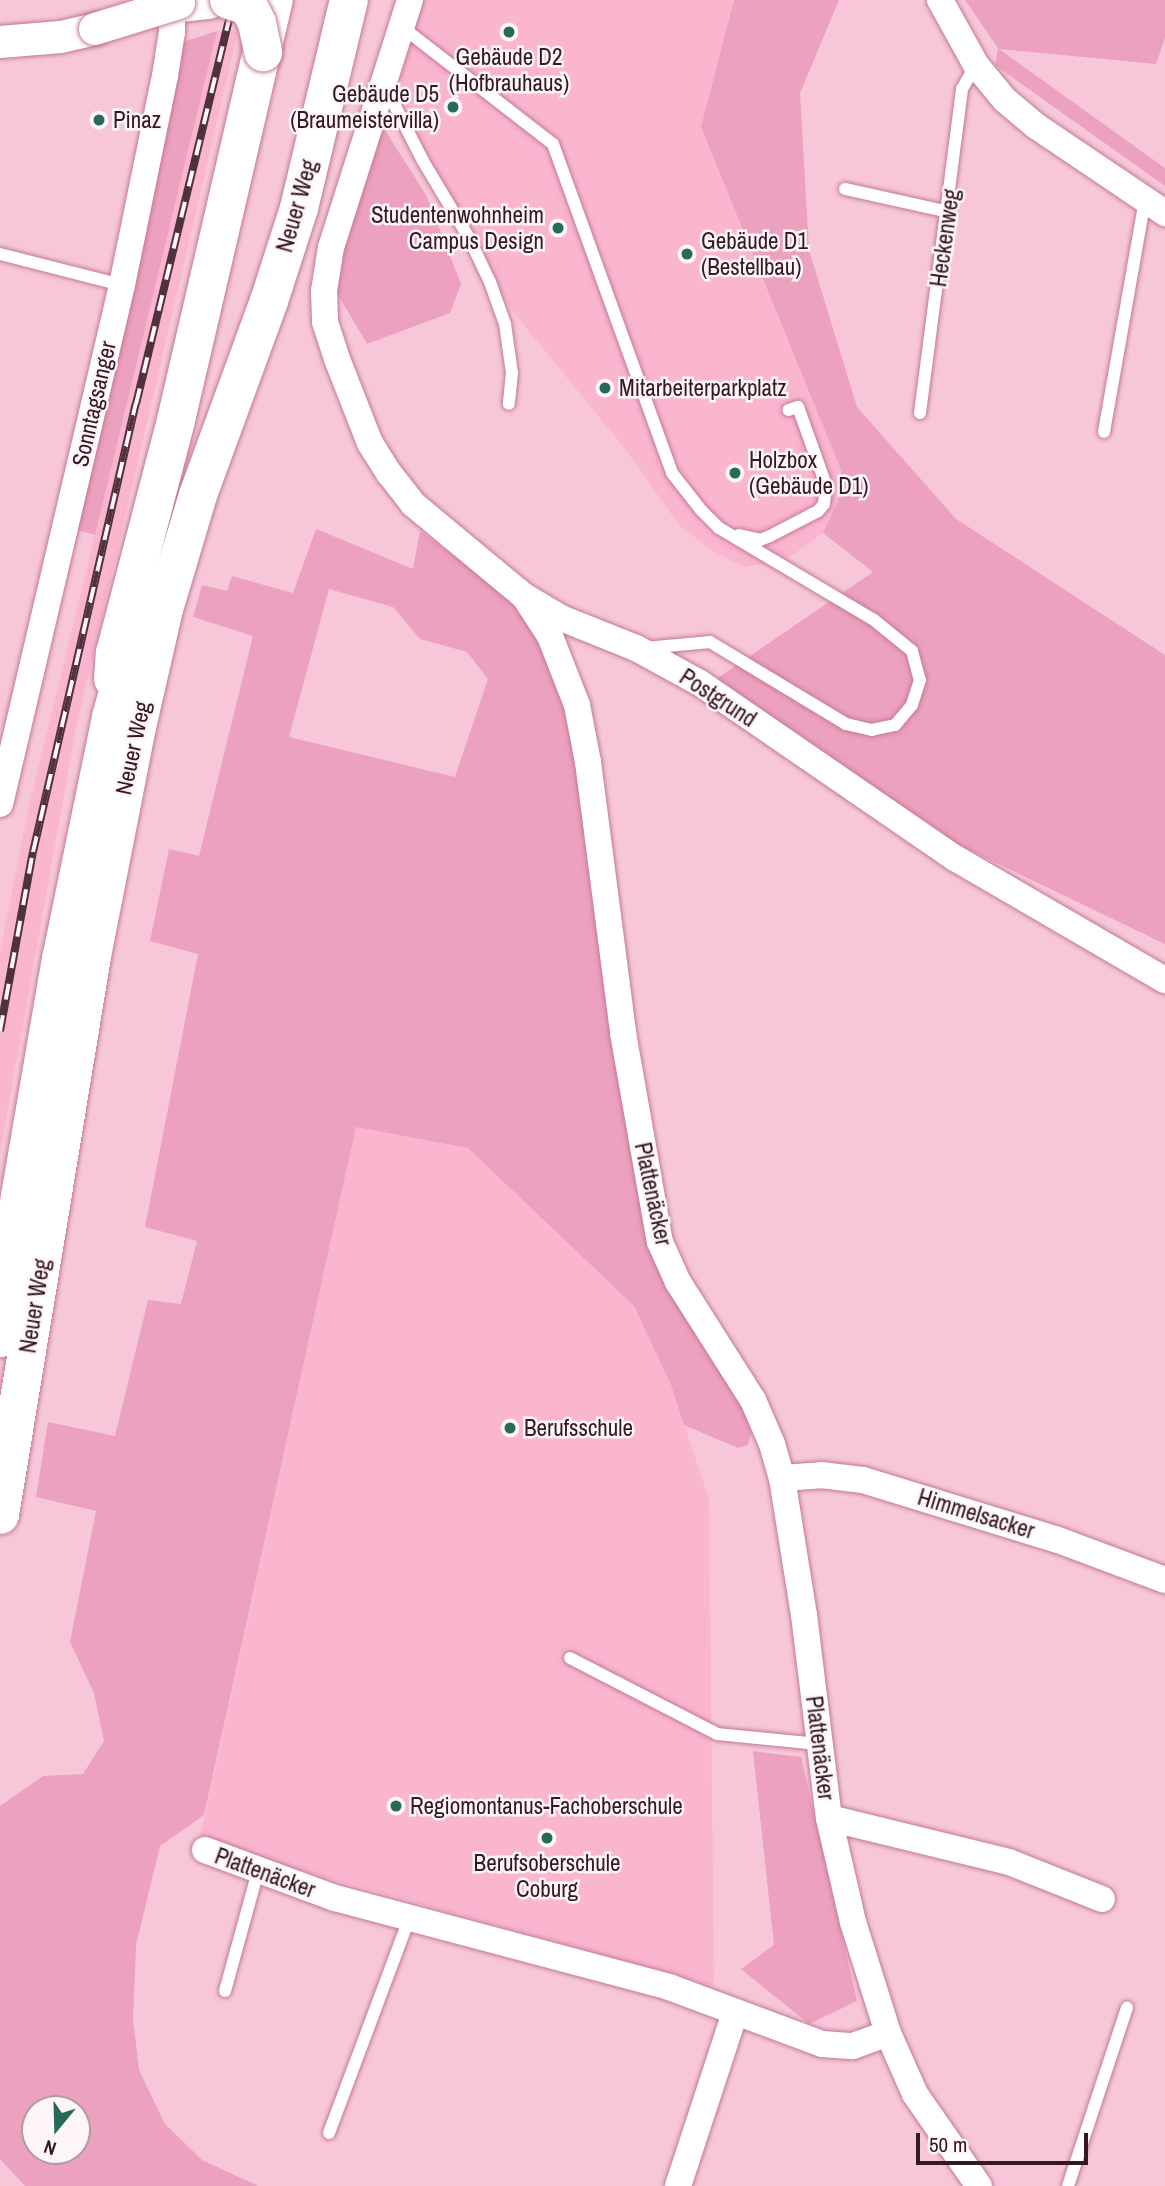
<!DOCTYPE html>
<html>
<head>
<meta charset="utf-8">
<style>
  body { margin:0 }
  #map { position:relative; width:1165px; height:2186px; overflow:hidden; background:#f7c7d9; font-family:"Archivo Narrow",sans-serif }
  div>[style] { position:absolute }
  .built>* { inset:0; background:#fab5cf }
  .green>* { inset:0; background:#eca1be }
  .roads { filter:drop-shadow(0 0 2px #c37997) drop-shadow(0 0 2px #c37997) }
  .service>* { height:12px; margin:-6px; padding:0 6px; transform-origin:6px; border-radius:6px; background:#fff }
  .minor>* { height:26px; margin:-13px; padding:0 13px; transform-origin:13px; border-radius:13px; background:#fff }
  .tertiary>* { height:32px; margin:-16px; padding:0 16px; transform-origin:16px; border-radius:16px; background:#fff }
  .trunk>* { height:38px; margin:-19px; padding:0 19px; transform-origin:19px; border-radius:19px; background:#fff }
  .rail>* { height:8px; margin-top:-4px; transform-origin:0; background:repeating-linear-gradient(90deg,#fdf5f8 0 16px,#50313e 0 32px); box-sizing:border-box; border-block:2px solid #50313e }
  .bridges { filter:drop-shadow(0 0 2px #c37997) drop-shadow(0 0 2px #c37997) }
  .tertiary-bridge>* { height:32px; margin:-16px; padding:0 16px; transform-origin:16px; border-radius:16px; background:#fff }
  .trunk-bridge>* { height:38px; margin:-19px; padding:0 19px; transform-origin:19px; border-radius:19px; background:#fff }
  .dots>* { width:19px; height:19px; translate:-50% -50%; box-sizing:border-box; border:4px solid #fdf5f8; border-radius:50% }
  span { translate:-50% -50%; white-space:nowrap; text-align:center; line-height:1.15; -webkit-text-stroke:5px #fdf5f8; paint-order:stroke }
  .poi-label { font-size:23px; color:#341824 }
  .right { translate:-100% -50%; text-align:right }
  .left { translate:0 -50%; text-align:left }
  .street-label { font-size:23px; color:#341824 }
  .north { position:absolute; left:21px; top:2095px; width:70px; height:70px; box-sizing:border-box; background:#fdf5f8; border:2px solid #ad9da3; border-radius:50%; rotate:199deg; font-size:19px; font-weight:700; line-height:28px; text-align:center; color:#341824 }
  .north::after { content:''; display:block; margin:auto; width:24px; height:32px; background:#286a5a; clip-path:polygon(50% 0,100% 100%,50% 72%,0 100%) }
  .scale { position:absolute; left:916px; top:2133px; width:172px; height:32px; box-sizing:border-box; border:4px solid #341824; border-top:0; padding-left:9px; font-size:21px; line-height:24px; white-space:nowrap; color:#341824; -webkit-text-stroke:5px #fdf5f8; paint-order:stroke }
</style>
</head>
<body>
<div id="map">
  <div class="built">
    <div style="clip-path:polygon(417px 0,734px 0,701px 127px,841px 470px,839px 499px,823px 533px,784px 561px,744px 567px,711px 550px,679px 525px,622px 445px,510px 308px,485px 257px,421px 151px,402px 93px,400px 62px)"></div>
    <div style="clip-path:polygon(217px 31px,238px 31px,76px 728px,0 1153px,0 952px,27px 815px)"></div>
    <div style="clip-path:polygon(356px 1127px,468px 1148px,634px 1306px,671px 1385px,709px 1500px,714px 1986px,199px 1842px)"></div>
  </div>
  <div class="green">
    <div style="clip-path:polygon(734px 0,839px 0,800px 93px,809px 250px,857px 407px,956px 519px,1165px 655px,1165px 944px,959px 845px,712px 682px,873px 572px,823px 533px,839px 499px,841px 470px,701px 127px)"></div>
    <div style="clip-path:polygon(965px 0,1165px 0,1165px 38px,1156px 64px,999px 49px,1165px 168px,1165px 186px,995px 65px,998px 48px)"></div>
    <div style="clip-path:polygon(217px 31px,95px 535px,74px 529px,183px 42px)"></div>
    <div style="clip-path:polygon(383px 127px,426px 195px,461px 284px,450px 313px,367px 344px,331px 283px)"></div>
    <div style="clip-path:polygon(evenodd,316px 529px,413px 569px,420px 531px,516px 601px,564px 680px,654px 1256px,746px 1399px,751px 1432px,748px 1445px,738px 1448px,684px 1425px,671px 1385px,634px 1306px,468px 1148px,356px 1127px,204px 1815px,160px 1846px,136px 1945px,133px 2019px,139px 2070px,165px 2124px,202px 2160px,258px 2186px,25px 2186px,0 2159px,0 1806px,43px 1776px,83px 1774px,104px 1741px,94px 1693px,70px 1642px,96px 1511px,36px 1497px,48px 1422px,115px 1436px,148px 1300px,181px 1304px,197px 1241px,145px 1227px,198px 954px,150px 941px,169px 849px,199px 856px,253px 636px,193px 617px,202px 585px,227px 591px,232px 576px,293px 593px,316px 529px,329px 589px,393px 607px,420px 639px,467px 652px,488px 679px,455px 777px,289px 737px,329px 589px,316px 529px,35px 2109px,77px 2109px,77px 2151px,35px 2151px,35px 2109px)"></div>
    <div style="clip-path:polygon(753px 1751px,801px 1757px,857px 2001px,809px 2024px,741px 1969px,774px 1945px)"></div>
  </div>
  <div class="roads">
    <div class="service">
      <div style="left:402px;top:27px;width:191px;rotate:37.8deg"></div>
      <div style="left:553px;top:144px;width:350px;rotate:70.1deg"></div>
      <div style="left:672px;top:473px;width:47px;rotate:51.9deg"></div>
      <div style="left:701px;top:510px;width:25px;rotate:45deg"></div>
      <div style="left:719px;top:528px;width:180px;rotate:30.7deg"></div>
      <div style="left:874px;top:620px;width:49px;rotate:39.2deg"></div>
      <div style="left:912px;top:651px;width:30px;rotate:75deg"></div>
      <div style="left:920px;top:680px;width:26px;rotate:108deg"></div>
      <div style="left:912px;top:705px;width:26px;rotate:130deg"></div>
      <div style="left:895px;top:725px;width:24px;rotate:168deg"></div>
      <div style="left:872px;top:730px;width:27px;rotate:-167deg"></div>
      <div style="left:846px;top:724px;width:159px;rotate:-148.9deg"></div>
      <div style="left:710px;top:642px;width:65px;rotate:174.7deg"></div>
      <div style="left:388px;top:82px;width:25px;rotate:74deg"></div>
      <div style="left:395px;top:106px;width:62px;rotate:63deg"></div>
      <div style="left:423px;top:161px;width:90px;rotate:59.1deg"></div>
      <div style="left:469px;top:238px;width:49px;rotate:64.5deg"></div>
      <div style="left:490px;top:282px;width:45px;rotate:70.3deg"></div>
      <div style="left:505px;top:324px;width:49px;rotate:81.9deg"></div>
      <div style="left:512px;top:373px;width:31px;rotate:96deg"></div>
      <div style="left:845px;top:189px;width:107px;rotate:12.5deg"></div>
      <div style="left:0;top:254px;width:126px;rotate:14.3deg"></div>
      <div style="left:920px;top:413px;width:327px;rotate:-82.6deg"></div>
      <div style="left:962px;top:89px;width:28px;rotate:-60deg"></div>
      <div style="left:1104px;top:432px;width:236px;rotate:-80deg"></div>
      <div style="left:739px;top:535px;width:22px;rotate:13deg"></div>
      <div style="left:760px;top:540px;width:11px;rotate:-22deg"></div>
      <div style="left:770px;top:536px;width:54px;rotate:-27.5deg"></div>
      <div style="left:818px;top:511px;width:9px;rotate:-49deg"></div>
      <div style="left:824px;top:504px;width:19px;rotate:-84deg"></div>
      <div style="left:826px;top:485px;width:83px;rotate:-109.7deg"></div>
      <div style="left:798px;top:407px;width:10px;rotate:163deg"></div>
      <div style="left:570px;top:1658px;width:165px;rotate:27.3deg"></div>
      <div style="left:717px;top:1734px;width:102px;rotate:5.6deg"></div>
      <div style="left:225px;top:1991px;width:124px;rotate:-74.6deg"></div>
      <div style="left:329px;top:2133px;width:228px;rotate:-69.5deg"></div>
      <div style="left:1068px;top:2186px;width:188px;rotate:-71.7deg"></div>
    </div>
    <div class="minor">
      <div style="left:410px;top:0;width:259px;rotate:107.7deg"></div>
      <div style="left:331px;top:247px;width:45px;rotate:99deg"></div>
      <div style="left:324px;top:291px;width:31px;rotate:88deg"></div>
      <div style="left:325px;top:322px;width:39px;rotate:72deg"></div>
      <div style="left:337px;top:359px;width:90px;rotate:68.6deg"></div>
      <div style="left:370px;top:443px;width:36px;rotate:58deg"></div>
      <div style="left:389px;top:473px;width:39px;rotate:52deg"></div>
      <div style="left:413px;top:504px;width:144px;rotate:39.7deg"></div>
      <div style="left:524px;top:596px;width:43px;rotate:30.7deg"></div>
      <div style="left:561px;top:618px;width:81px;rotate:21.8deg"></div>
      <div style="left:636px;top:648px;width:73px;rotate:28.7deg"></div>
      <div style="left:700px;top:683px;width:309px;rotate:34.5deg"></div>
      <div style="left:955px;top:858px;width:243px;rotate:30.2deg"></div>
      <div style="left:940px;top:0;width:74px;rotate:61deg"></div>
      <div style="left:976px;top:65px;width:45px;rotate:50.4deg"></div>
      <div style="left:1005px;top:100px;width:40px;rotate:40deg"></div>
      <div style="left:1036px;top:126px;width:156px;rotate:34deg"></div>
      <div style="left:524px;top:596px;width:48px;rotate:57deg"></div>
      <div style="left:550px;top:636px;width:74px;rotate:68.6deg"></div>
      <div style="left:577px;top:705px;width:58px;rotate:79.1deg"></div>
      <div style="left:588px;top:762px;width:273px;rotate:82.6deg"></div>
      <div style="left:623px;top:1033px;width:212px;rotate:80deg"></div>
      <div style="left:660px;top:1242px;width:44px;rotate:65.8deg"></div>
      <div style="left:678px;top:1282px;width:140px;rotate:57.6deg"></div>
      <div style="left:753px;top:1400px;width:48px;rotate:66.6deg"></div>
      <div style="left:772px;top:1444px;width:35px;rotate:74deg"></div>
      <div style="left:782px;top:1478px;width:139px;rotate:80.9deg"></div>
      <div style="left:804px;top:1615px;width:205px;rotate:83deg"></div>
      <div style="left:829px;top:1818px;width:107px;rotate:77deg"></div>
      <div style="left:853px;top:1922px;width:116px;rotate:72.5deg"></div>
      <div style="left:888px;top:2033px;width:67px;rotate:66.1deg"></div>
      <div style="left:915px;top:2094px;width:112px;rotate:55.2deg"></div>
      <div style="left:0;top:804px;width:533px;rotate:-76.77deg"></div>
      <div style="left:122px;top:285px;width:213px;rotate:-78.4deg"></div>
      <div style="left:165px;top:76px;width:45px;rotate:-81deg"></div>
      <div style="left:172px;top:32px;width:32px;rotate:-90deg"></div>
      <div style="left:782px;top:1478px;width:39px;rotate:-4deg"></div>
      <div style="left:821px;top:1475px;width:42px;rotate:6.8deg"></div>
      <div style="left:863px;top:1480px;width:204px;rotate:17.1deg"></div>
      <div style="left:1058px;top:1540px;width:114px;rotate:20.5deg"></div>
      <div style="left:829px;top:1818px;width:185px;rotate:13.7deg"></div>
      <div style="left:1009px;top:1862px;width:100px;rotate:21.7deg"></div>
      <div style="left:205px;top:1850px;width:139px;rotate:20.3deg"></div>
      <div style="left:335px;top:1898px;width:346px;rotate:14.9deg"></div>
      <div style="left:669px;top:1987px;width:163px;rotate:20.4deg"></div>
      <div style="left:822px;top:2044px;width:31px;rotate:4deg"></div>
      <div style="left:853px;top:2046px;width:37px;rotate:-20deg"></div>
      <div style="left:678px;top:2186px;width:182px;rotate:-71.8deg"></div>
    </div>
    <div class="tertiary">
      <div style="left:0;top:42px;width:61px;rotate:-4.7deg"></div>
      <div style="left:61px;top:37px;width:35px;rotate:-13deg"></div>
    </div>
    <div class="trunk">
      <div style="left:179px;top:3px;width:30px;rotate:-6deg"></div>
      <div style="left:113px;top:679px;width:26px;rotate:-86deg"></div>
      <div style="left:115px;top:653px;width:241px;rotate:-75.3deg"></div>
      <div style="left:176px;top:420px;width:431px;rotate:-76.9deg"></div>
      <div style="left:0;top:1338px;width:143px;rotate:-82deg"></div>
      <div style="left:20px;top:1196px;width:241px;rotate:-80.2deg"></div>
      <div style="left:61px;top:959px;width:247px;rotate:-78.3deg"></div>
      <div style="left:111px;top:717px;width:67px;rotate:-74.5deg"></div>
      <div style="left:0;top:1515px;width:567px;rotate:-80.65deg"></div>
      <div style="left:92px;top:956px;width:233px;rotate:-78.9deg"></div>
      <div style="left:137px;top:727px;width:121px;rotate:-77.1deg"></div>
      <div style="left:164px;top:609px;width:119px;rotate:-73.4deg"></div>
      <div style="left:198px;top:495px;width:207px;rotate:-69.9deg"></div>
      <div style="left:269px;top:301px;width:98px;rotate:-72.1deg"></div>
      <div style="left:299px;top:208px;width:214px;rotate:-76.5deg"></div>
    </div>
  </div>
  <div class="rail">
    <div style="left:0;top:1031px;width:182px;rotate:-79.6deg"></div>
    <div style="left:33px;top:852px;width:460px;rotate:-77.1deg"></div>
    <div style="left:136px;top:404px;width:416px;rotate:-76.4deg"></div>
  </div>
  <div class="bridges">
    <div class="tertiary-bridge">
      <div style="left:95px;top:29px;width:88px;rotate:-17.2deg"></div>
    </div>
    <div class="trunk-bridge">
      <div style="left:229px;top:0;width:17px;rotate:17deg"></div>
      <div style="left:245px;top:5px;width:8px;rotate:45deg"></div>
      <div style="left:251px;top:11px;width:13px;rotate:63deg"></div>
      <div style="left:257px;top:23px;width:30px;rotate:78deg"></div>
    </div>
  </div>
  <div class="dots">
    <div style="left:509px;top:32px;background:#286a5a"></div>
    <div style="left:453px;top:107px;background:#286a5a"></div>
    <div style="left:99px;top:120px;background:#286a5a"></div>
    <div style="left:558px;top:228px;background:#286a5a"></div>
    <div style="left:687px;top:254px;background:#286a5a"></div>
    <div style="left:605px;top:388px;background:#286a5a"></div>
    <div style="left:735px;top:473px;background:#286a5a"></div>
    <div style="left:510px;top:1428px;background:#286a5a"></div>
    <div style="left:396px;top:1806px;background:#286a5a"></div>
    <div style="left:547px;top:1838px;background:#286a5a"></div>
  </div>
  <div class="poi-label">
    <span style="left:509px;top:70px">Gebäude D2<br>(Hofbrauhaus)</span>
    <span class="right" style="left:439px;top:107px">Gebäude D5<br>(Braumeistervilla)</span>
    <span class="left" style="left:113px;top:120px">Pinaz</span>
    <span class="right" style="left:544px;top:228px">Studentenwohnheim<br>Campus Design</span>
    <span class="left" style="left:701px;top:254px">Gebäude D1<br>(Bestellbau)</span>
    <span class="left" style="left:619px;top:388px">Mitarbeiterparkplatz</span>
    <span class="left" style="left:749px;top:473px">Holzbox<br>(Gebäude D1)</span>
    <span class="left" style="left:524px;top:1428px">Berufsschule</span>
    <span class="left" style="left:410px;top:1806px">Regiomontanus-Fachoberschule</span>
    <span style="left:547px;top:1876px">Berufsoberschule<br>Coburg</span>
  </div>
  <div class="street-label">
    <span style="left:297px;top:206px;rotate:-74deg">Neuer Weg</span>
    <span style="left:945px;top:238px;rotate:-82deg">Heckenweg</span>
    <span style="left:94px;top:404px;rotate:-77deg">Sonntagsanger</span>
    <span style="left:718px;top:698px;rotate:33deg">Postgrund</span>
    <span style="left:133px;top:748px;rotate:-78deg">Neuer Weg</span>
    <span style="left:653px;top:1194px;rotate:78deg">Plattenäcker</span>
    <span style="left:35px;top:1306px;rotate:-81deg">Neuer Weg</span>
    <span style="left:976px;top:1514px;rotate:17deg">Himmelsacker</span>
    <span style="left:820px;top:1748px;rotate:83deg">Plattenäcker</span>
    <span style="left:265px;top:1873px;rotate:20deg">Plattenäcker</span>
  </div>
  <div class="north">N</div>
  <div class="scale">50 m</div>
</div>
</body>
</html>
